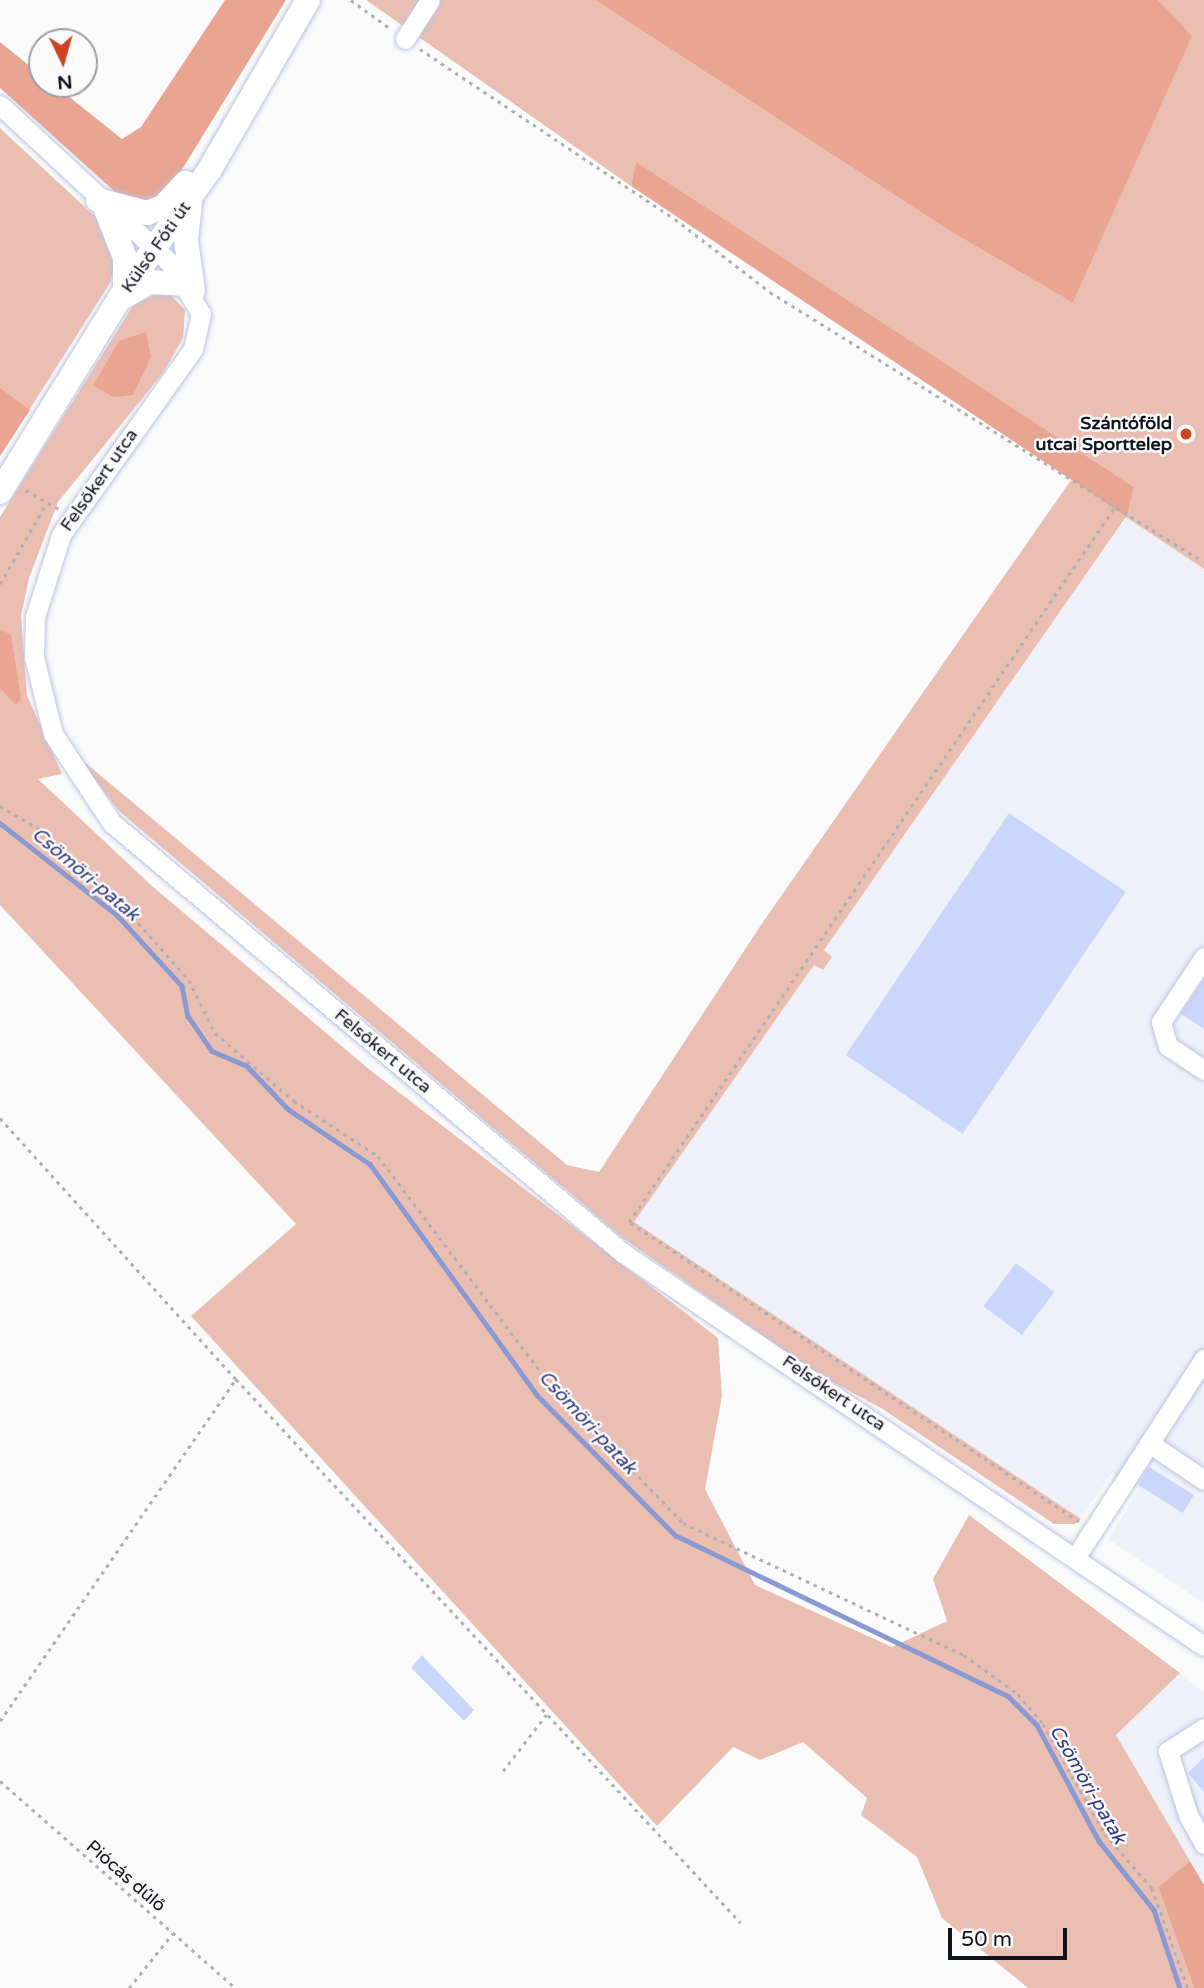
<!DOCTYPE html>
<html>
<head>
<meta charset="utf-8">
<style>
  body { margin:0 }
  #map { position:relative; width:1204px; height:1988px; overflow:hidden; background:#fafafa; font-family:"Varela Round",sans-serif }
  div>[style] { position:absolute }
  .built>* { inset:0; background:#eff1fa }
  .green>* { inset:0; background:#ebbeb2 }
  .forest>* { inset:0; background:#e9a492 }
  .stream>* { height:4.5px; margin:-2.25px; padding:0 2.25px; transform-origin:2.25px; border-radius:2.25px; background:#899ad3 }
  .building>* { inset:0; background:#cbd6fb; transform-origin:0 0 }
  .path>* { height:2.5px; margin-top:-1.25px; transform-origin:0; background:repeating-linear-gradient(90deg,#afb0b4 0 3.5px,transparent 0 8.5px) }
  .roads { filter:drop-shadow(0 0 2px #bac4e4) drop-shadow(0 0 2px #bac4e4) }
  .minor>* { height:19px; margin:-9.5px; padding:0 9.5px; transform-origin:9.5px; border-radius:9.5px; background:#fff }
  .major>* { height:24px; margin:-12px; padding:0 12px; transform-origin:12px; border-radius:12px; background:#fff }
  .dots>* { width:19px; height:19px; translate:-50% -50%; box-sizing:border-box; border:4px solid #fafafa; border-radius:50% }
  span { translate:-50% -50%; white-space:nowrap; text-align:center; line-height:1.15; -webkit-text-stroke:5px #fafafa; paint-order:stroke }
  .street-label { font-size:18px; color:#10131e }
  .poi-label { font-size:18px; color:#10131e; font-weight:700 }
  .right { translate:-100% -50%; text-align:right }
  .water-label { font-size:19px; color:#2d3a7f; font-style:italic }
  .north { position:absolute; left:28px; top:28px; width:70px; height:70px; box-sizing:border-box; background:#fafafa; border:2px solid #9c9ea2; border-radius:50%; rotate:175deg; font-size:19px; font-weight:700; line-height:28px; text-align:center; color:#10131e }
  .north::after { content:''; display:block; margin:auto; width:24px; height:32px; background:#ce4422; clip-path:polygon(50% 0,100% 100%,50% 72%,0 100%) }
  .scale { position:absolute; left:948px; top:1928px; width:119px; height:32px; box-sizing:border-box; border:4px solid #10131e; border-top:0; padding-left:9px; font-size:21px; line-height:24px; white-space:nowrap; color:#10131e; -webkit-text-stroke:5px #fafafa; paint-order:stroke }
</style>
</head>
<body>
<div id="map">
  <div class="built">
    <div style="clip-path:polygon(1127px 517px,1204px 569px,1204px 1603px,1108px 1539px,1139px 1489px,1112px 1473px,1081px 1519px,634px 1222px,814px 965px,823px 970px,832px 957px,824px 950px)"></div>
    <div style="clip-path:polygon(1180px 1673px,1204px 1693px,1204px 1885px,1116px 1735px)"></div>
  </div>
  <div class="green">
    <div style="clip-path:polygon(366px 0,595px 0,948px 230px,1073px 303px,1191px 37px,1158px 0,1204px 0,1204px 569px,1126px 517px,824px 950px,832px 957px,823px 970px,814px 965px,634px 1222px,1081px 1519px,1075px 1524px,1054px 1524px,881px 1408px,821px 1376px,624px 1239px,119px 811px,76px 755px,567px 1165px,599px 1172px,761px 925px,1071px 480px,1127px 516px,1134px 487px,636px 163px,631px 186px)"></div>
    <div style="clip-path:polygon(0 128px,103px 224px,116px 262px,110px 283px,0 456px)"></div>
    <div style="clip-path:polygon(166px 290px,185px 310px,183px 338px,163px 373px,58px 502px,29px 578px,21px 616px,27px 695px,62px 774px,38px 779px,152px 886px,370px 1070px,718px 1338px,722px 1396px,705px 1489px,755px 1585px,892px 1647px,947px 1621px,933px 1579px,969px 1515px,1180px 1673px,1116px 1735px,1190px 1861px,1158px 1887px,1194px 1988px,1028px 1988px,942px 1918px,917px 1857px,861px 1815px,867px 1798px,803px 1742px,760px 1760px,733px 1747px,657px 1826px,191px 1316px,296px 1224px,0 905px,0 517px,134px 304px)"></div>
  </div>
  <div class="forest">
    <div style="clip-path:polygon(225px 0,286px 0,170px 189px,156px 201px,124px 200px,0 88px,0 42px,42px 76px,42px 84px,53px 84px,122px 139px,141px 127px)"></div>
    <div style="clip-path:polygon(595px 0,1158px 0,1192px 36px,1073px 303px,948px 230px)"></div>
    <div style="clip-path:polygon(636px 162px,1134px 487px,1127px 517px,631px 186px)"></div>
    <div style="clip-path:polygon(146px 332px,151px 357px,133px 395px,114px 397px,93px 386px,119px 341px)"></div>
    <div style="clip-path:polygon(0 388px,30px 410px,0 456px)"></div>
    <div style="clip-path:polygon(0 629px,11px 635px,21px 699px,16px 705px,0 688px)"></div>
    <div style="clip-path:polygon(1190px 1861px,1204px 1885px,1204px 1988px,1194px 1988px,1158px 1887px)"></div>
  </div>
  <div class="stream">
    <div style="left:0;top:823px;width:149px;rotate:38.2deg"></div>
    <div style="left:117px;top:915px;width:96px;rotate:47.5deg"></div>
    <div style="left:182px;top:986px;width:31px;rotate:79deg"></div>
    <div style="left:188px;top:1016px;width:42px;rotate:55.6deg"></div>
    <div style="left:212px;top:1051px;width:38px;rotate:23deg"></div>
    <div style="left:247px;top:1066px;width:59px;rotate:46.4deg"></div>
    <div style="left:288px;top:1109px;width:99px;rotate:33.9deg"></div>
    <div style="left:370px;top:1164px;width:285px;rotate:54.1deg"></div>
    <div style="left:537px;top:1395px;width:197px;rotate:45.4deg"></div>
    <div style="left:675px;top:1535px;width:370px;rotate:25.8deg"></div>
    <div style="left:1008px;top:1696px;width:41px;rotate:45deg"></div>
    <div style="left:1037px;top:1725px;width:132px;rotate:61.9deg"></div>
    <div style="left:1099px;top:1841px;width:88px;rotate:51.4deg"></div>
    <div style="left:1154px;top:1910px;width:82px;rotate:71.6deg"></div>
  </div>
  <div class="building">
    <div style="left:1009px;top:813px;width:141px;height:292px;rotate:34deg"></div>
    <div style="clip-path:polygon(1204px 979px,1204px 1029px,1181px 1014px)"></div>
    <div style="left:1016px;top:1263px;width:48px;height:54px;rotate:37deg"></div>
    <div style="left:1149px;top:1467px;width:53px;height:21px;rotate:32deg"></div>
    <div style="clip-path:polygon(422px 1655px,474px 1710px,464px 1721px,411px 1668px)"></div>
    <div style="clip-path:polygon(1204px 1757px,1204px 1792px,1188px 1773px)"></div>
  </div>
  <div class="path">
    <div style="left:351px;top:0;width:49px;rotate:35.9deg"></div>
    <div style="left:420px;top:49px;width:306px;rotate:33.7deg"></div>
    <div style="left:675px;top:219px;width:120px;rotate:37.5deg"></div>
    <div style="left:770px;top:292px;width:511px;rotate:31.89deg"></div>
    <div style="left:26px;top:490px;width:39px;rotate:30deg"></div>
    <div style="left:0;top:584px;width:92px;rotate:-60.1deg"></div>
    <div style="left:0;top:806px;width:50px;rotate:30.2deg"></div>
    <div style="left:43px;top:831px;width:115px;rotate:43.2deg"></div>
    <div style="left:127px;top:910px;width:94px;rotate:48.5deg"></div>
    <div style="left:189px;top:980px;width:59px;rotate:63.9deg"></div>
    <div style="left:215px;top:1033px;width:104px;rotate:40.7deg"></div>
    <div style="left:294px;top:1101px;width:100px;rotate:33.2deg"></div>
    <div style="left:378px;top:1156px;width:278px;rotate:53deg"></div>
    <div style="left:545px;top:1378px;width:200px;rotate:46.4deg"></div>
    <div style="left:683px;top:1523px;width:310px;rotate:25.2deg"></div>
    <div style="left:964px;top:1655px;width:67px;rotate:35.8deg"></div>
    <div style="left:1018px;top:1694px;width:39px;rotate:50deg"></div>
    <div style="left:1043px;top:1724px;width:126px;rotate:60.6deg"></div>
    <div style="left:1105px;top:1834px;width:72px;rotate:49deg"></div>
    <div style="left:1152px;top:1888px;width:106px;rotate:70.2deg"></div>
    <div style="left:0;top:1118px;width:352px;rotate:47.9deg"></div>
    <div style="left:1079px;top:1522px;width:541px;rotate:-146.31deg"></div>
    <div style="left:629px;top:1222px;width:867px;rotate:-55.81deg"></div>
    <div style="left:0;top:1721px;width:416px;rotate:-55.4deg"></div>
    <div style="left:236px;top:1379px;width:742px;rotate:47.13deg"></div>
    <div style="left:503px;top:1771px;width:71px;rotate:-52.5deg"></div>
    <div style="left:0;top:1781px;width:314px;rotate:41.3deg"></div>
    <div style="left:129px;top:1988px;width:70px;rotate:-51.3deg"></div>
  </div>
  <div class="roads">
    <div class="minor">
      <div style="left:405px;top:39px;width:46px;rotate:-57.3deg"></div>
      <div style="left:0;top:105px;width:233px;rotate:42.9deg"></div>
      <div style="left:171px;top:264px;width:58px;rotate:59deg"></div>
      <div style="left:201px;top:314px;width:36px;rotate:103deg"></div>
      <div style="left:193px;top:349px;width:228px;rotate:125.4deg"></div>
      <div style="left:61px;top:535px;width:86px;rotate:107.6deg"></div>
      <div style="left:35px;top:617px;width:40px;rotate:91.4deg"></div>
      <div style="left:34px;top:657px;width:79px;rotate:76.1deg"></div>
      <div style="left:53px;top:734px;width:107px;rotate:56.5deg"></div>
      <div style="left:112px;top:823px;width:668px;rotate:40.08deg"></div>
      <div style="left:623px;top:1253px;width:701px;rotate:34.08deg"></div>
      <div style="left:1204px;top:957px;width:78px;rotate:123.5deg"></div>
      <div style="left:1161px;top:1022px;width:25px;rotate:74deg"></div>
      <div style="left:1168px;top:1046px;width:43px;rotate:33.7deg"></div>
      <div style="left:1149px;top:1443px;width:66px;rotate:33.9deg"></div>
      <div style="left:1077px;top:1555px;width:234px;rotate:-57.1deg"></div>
      <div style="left:1204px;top:1728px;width:43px;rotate:147.4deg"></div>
      <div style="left:1168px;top:1751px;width:67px;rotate:72.6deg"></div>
      <div style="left:1188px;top:1815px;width:33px;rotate:61deg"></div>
    </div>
    <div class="major">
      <div style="left:98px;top:200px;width:51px;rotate:14.9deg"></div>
      <div style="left:147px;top:213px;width:17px;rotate:-21deg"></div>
      <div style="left:163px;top:207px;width:33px;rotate:-47deg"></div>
      <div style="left:190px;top:202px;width:38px;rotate:96deg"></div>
      <div style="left:186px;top:240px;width:51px;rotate:82.2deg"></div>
      <div style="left:105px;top:207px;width:55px;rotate:68.6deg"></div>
      <div style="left:125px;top:258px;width:32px;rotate:90deg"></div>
      <div style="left:124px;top:297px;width:29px;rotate:-31deg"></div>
      <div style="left:149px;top:282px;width:39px;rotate:3deg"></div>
      <div style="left:0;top:492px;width:238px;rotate:-58.3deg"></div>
      <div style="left:125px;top:290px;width:148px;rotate:-54.9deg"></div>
      <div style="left:210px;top:169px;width:195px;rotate:-59.9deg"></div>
    </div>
  </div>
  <div class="dots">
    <div style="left:1186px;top:434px;background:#ce4422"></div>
  </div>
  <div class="street-label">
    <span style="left:156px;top:247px;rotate:-55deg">Külső Fóti út</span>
    <span style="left:99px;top:480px;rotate:-55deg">Felsőkert utca</span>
    <span style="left:383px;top:1051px;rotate:40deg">Felsőkert utca</span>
    <span style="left:834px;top:1393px;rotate:34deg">Felsőkert utca</span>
    <span style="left:126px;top:1876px;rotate:41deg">Piócás dűlő</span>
  </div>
  <div class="poi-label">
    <span class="right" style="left:1172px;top:434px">Szántóföld<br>utcai Sporttelep</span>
  </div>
  <div class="water-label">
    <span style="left:85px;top:875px;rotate:40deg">Csömöri-patak</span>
    <span style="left:587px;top:1423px;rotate:47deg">Csömöri-patak</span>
    <span style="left:1087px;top:1785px;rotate:60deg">Csömöri-patak</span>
  </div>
  <div class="north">N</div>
  <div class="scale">50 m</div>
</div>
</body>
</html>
